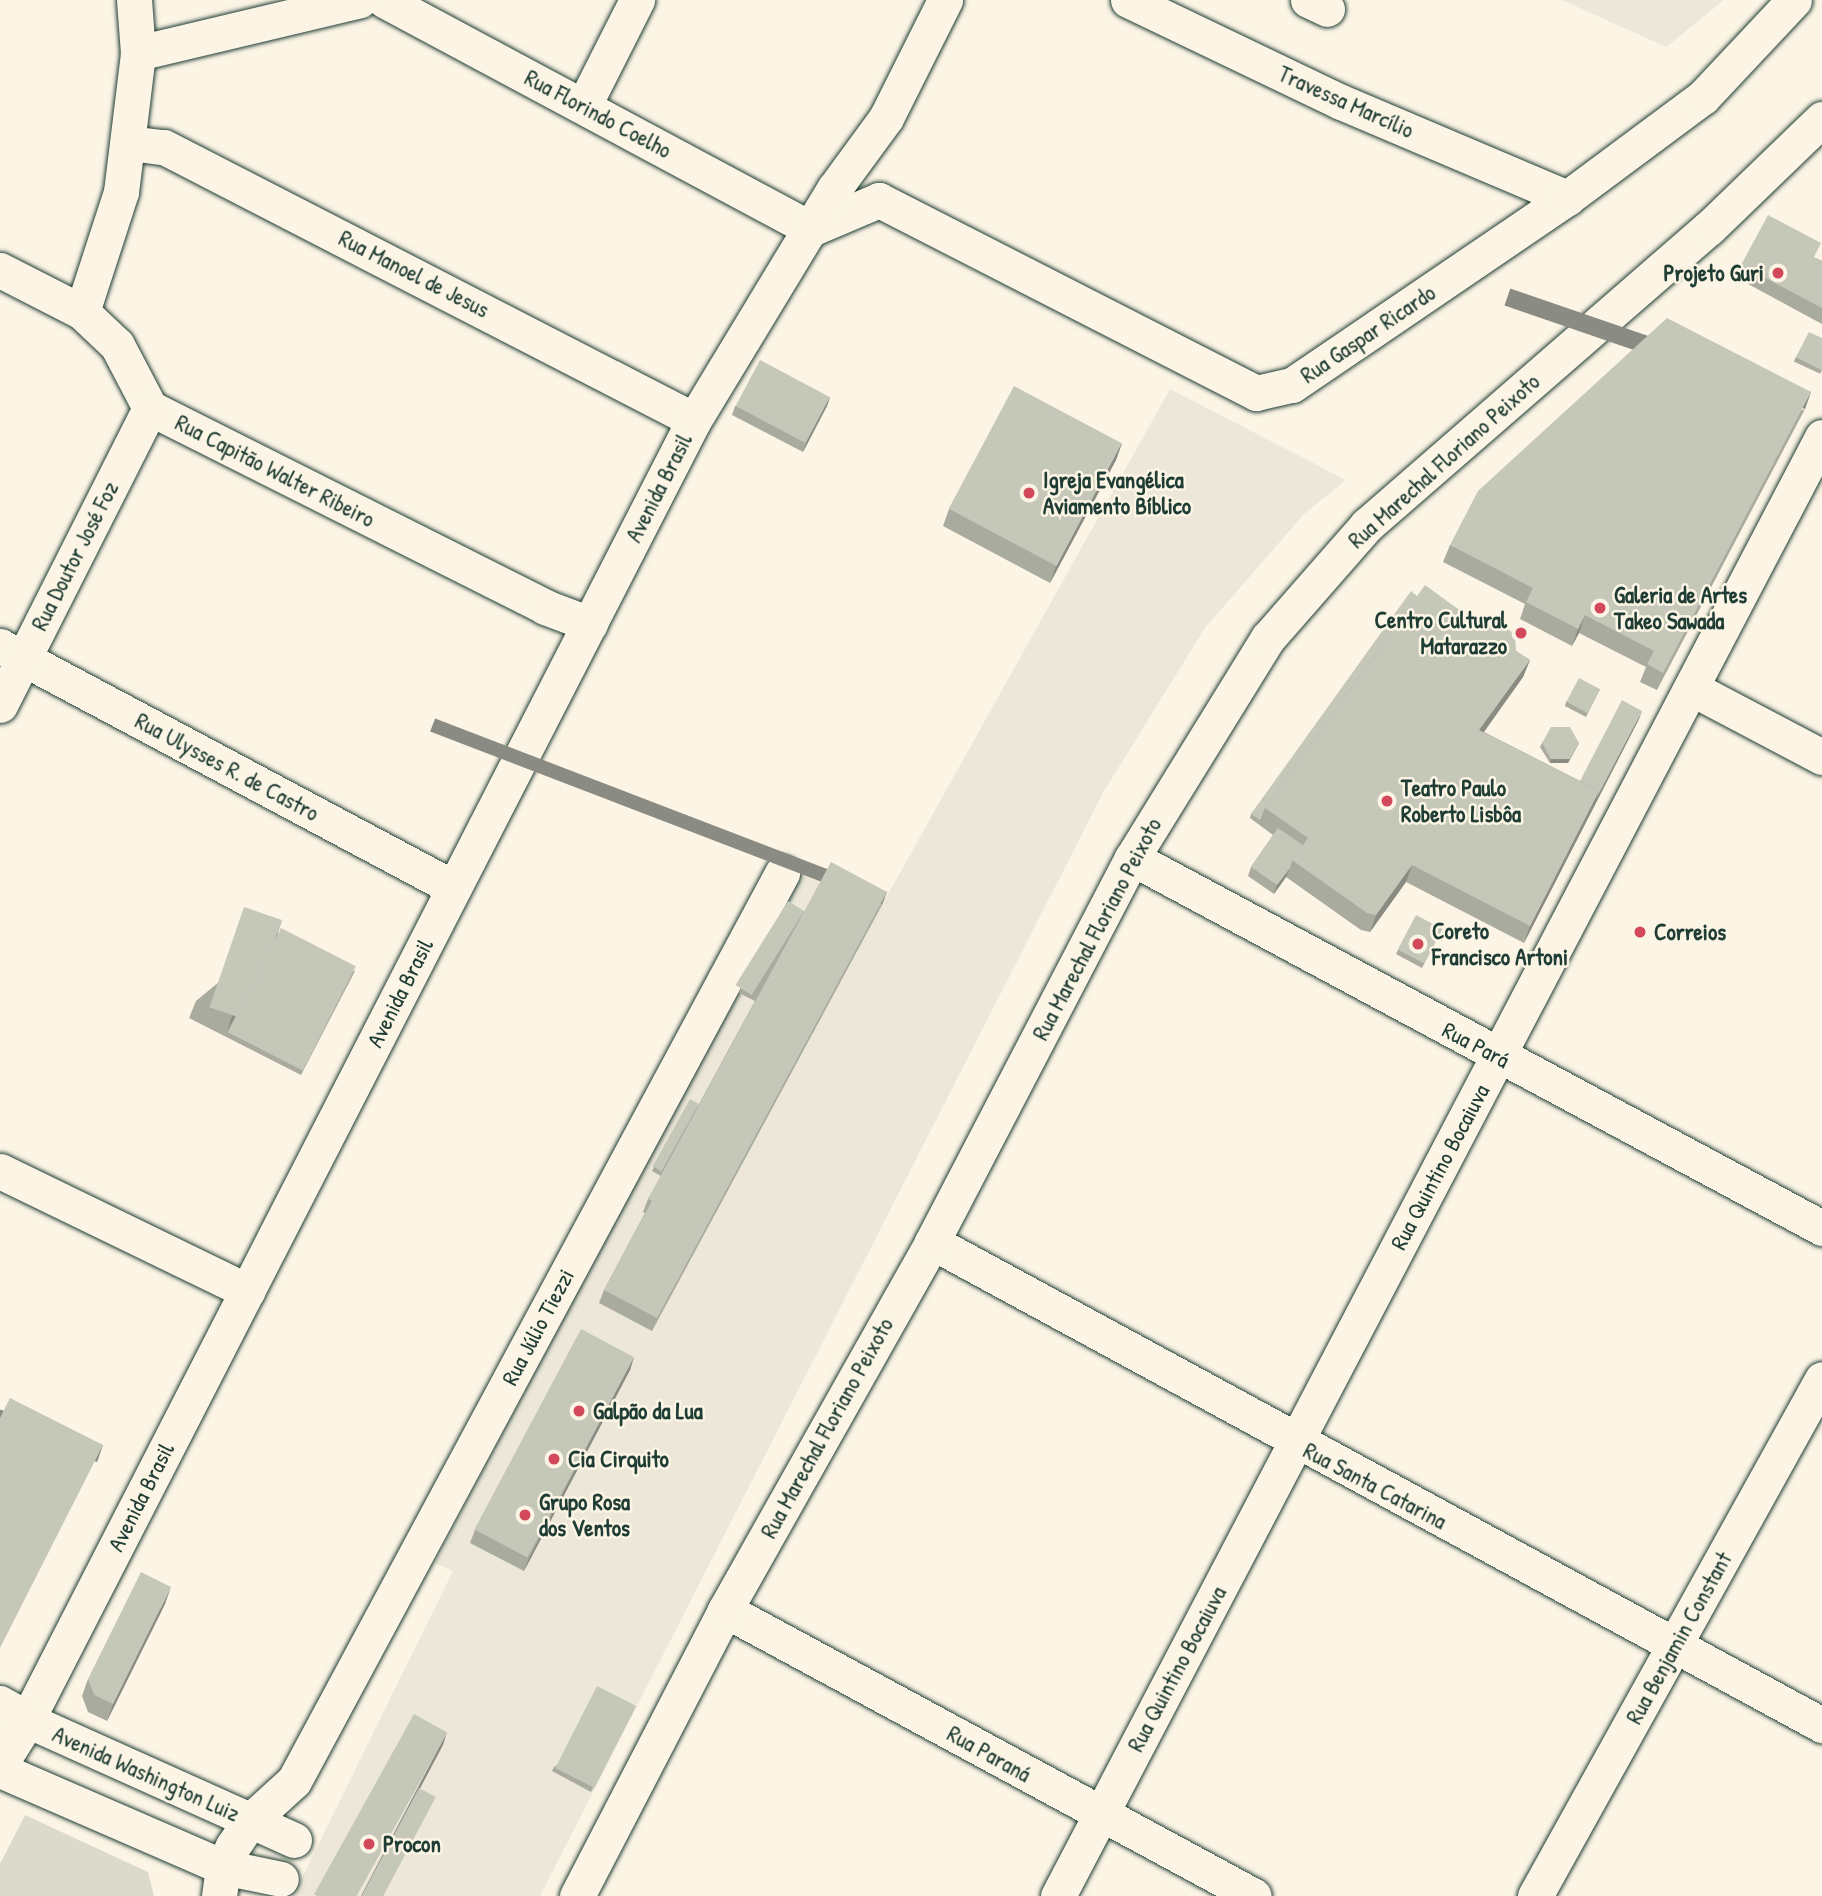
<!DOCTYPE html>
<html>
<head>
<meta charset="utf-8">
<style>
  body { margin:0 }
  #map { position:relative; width:1822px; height:1896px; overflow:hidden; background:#fcf5e5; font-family:"Patrick Hand",sans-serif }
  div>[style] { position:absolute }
  .built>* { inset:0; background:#ece7d8 }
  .green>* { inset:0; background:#dcdacc }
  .roads { filter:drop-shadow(0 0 2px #1f3d34) drop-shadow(0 0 2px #1f3d34) }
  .minor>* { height:35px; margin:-17.5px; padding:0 17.5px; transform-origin:17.5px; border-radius:17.5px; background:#fcf5e5 }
  .major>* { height:38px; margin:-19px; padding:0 19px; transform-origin:19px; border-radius:19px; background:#fcf5e5 }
  .wall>* { inset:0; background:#a9ab9f; transform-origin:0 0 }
  .shaded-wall>* { inset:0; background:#8a8b82; transform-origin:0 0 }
  .building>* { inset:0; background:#c5c7b9; transform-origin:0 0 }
  .dots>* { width:19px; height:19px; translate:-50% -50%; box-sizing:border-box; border:4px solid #fcf5e5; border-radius:50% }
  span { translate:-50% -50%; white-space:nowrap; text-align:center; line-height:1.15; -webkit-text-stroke:5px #fcf5e5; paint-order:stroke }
  .street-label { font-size:23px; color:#1f3d34 }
  .poi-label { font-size:23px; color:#1f3d34; font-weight:700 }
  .right { translate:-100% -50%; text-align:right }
  .left { translate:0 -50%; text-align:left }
</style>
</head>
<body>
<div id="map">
  <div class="built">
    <div style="clip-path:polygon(1562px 0,1724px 0,1666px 47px)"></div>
    <div style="clip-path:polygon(1170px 389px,1346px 480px,1304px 514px,1205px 628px,1104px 791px,540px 1896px,293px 1896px,453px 1571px,435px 1563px,803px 860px,886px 898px)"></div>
  </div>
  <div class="green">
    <div style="clip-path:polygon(25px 1815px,148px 1872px,154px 1896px,0 1896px,0 1864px)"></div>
  </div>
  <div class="roads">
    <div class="minor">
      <div style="left:384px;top:0;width:485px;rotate:28.2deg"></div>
      <div style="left:1128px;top:0;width:236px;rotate:25.6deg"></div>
      <div style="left:1341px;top:102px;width:246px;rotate:23deg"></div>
      <div style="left:1308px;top:0;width:21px;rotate:25deg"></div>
      <div style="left:138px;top:53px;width:228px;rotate:-13.4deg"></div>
      <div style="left:584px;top:105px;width:118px;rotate:-63.2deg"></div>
      <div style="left:129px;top:143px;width:35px;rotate:7deg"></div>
      <div style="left:164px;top:147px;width:596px;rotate:27.25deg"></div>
      <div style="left:811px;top:229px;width:74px;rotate:-23.1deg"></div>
      <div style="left:879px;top:200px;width:424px;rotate:27.1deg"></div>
      <div style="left:1256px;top:393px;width:37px;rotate:-13deg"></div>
      <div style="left:1292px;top:385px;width:333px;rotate:-34.2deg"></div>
      <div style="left:1567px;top:198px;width:169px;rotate:-36.6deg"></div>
      <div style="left:1703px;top:97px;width:133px;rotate:-46.8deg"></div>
      <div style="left:0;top:270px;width:92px;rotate:27.1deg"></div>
      <div style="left:82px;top:312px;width:48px;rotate:43.3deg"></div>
      <div style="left:117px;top:345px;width:71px;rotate:62.4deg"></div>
      <div style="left:150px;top:408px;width:442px;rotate:26.7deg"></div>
      <div style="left:545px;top:607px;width:48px;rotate:20.7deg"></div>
      <div style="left:82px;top:312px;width:126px;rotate:-72deg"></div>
      <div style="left:121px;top:192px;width:140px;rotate:-83deg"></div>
      <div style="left:138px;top:53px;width:53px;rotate:-94.3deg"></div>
      <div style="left:0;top:646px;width:514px;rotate:28.06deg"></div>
      <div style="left:1691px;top:688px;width:148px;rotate:27.8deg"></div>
      <div style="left:0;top:705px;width:333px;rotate:-63.2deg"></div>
      <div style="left:1132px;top:858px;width:783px;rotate:28.2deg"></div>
      <div style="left:0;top:1171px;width:275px;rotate:25.9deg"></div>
      <div style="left:932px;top:1242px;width:1013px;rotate:28.49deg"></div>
      <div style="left:725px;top:1610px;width:601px;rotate:28.4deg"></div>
      <div style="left:0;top:1770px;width:243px;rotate:23.5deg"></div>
      <div style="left:223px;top:1867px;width:59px;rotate:11.7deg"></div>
      <div style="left:294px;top:1840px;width:293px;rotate:-155.8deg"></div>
      <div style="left:27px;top:1720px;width:1461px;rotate:-62.84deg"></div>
      <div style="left:694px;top:420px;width:270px;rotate:-58.8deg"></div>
      <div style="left:834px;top:189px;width:88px;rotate:-53.8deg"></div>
      <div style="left:886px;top:118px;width:132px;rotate:-63.4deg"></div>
      <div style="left:219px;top:1896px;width:29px;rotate:-82deg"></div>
      <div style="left:223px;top:1867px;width:23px;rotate:-65deg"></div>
      <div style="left:233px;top:1846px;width:30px;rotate:-56deg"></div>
      <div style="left:250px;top:1821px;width:59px;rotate:-42.3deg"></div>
      <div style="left:294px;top:1781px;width:1031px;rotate:-61.74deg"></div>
      <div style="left:577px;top:1896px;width:322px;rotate:-62.6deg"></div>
      <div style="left:725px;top:1610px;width:422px;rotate:-60.6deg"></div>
      <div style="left:932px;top:1242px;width:433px;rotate:-62.5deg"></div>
      <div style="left:1132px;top:858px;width:259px;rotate:-58.3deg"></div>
      <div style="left:1268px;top:638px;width:150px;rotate:-48.8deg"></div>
      <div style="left:1367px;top:525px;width:453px;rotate:-41deg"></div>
      <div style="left:1709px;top:228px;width:157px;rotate:-44deg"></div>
      <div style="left:1058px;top:1896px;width:1647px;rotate:-62.36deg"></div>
      <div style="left:1535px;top:1896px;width:591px;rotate:-60.96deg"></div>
    </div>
    <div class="major">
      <div style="left:0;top:1705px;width:31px;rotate:29deg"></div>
      <div style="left:27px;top:1720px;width:51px;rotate:122.1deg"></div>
    </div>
  </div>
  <div class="wall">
    <div style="clip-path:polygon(1816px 258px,1822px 261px,1822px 324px,1737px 278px,1741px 265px)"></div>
    <div style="left:1796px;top:357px;width:29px;height:5px;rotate:25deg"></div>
    <div style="clip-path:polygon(830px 397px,827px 406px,803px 452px,732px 415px,735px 406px)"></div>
    <div style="clip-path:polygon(1805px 409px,1657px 690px,1640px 682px,1646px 667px,1579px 633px,1572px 646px,1547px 633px,1520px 619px,1525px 604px,1443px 562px,1450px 545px)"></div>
    <div style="clip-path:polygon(1122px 443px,1116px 460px,1050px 583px,943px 526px,949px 509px)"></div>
    <div style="clip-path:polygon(1417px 596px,1516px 651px,1530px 660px,1523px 677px,1484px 732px,1580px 781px,1639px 719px,1524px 943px,1406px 882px,1370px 932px,1361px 930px,1286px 877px,1274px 894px,1248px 876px,1251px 867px,1273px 835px,1250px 818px,1251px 814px)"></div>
    <div style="clip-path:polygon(1600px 689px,1586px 717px,1565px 706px,1566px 702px)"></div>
    <div style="clip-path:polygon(1542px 743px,1579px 743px,1568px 763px,1550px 763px,1540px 747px)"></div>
    <div style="clip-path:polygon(882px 905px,652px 1331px,599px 1303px,604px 1290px,645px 1213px,643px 1212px,648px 1199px,661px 1176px,652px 1171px,654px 1167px,699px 1104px,755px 1001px,739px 993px,741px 988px,804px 911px)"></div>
    <div style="clip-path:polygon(1442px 929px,1422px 968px,1396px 954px,1398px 950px)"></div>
    <div style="clip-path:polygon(278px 933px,355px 971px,301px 1075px,189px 1018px,196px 1001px)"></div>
    <div style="clip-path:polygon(634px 1357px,630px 1370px,524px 1571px,470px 1543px,475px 1530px)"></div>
    <div style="clip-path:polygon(165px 1604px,107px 1721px,88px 1712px,82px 1696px,88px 1679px)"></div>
    <div style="clip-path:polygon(634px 1710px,591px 1792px,552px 1771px,554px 1767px)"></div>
  </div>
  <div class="shaded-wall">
    <div style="left:1811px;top:392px;width:18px;height:318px;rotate:109deg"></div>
    <div style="clip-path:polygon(830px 397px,827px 406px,803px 452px,806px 443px)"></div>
    <div style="clip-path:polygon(1122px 443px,1116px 460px,1050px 583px,1056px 566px)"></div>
    <div style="clip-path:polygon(1585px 615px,1579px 633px,1572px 646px,1578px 629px)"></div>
    <div style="clip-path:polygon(1530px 660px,1523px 677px,1473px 747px,1479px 730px)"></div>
    <div style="clip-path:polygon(1642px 711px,1639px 719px,1524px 943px,1530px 926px,1599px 791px)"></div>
    <div style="clip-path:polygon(1579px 743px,1568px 763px,1550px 763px,1551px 759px)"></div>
    <div style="clip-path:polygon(1412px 865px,1406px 882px,1370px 932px,1376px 915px)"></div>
    <div style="clip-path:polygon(1290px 868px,1286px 877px,1274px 894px,1277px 885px)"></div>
    <div style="left:887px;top:892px;width:14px;height:484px;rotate:111deg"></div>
    <div style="clip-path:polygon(282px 920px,276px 938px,227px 1032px,231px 1019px)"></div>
    <div style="clip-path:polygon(634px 1357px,630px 1370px,524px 1571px,529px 1558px)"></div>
    <div style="left:103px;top:1445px;width:18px;height:228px;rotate:109deg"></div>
    <div style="clip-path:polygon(171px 1587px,165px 1604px,107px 1721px,113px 1704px)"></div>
    <div style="clip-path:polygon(447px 1732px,443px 1745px,363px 1896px,361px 1896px)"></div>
  </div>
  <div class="building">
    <div style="clip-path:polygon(1768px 215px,1821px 243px,1814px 257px,1822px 261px,1822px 308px,1741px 265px)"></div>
    <div style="clip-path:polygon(1667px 318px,1811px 392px,1663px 673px,1647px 664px,1654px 651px,1585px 615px,1578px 629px,1553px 616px,1526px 602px,1533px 588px,1450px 545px,1478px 491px)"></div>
    <div style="clip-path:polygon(1809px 332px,1822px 338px,1822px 368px,1821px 370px,1796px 357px)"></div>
    <div style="left:760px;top:360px;width:79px;height:52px;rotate:28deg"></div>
    <div style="left:1014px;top:386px;width:122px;height:139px;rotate:28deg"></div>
    <div style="clip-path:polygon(1425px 585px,1480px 625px,1496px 621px,1515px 634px,1516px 651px,1530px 660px,1479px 730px,1599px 791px,1530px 926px,1412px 865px,1376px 915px,1367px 913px,1292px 860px,1308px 838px,1265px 808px)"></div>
    <div style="clip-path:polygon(1411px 591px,1417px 596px,1265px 808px,1260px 820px,1251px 814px)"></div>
    <div style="left:1579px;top:678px;width:24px;height:27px;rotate:28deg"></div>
    <div style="clip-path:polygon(1622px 700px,1642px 711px,1596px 799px,1599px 791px,1580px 781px)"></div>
    <div style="clip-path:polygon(1551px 727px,1570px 727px,1579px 743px,1570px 759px,1551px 759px,1542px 743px)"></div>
    <div style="clip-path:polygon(1278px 828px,1303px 845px,1292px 860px,1290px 868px,1277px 885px,1251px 867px)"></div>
    <div style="clip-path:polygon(831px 862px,887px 892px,657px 1318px,604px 1290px,652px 1201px,648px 1199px)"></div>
    <div style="left:788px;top:901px;width:19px;height:99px;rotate:32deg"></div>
    <div style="left:244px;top:907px;width:40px;height:106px;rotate:19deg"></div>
    <div style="left:1416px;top:915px;width:30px;height:39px;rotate:28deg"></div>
    <div style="left:281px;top:928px;width:84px;height:117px;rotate:27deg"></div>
    <div style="left:690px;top:1099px;width:10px;height:77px;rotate:29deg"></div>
    <div style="left:581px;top:1329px;width:60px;height:227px;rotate:28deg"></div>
    <div style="clip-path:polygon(10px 1398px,103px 1445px,0 1648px,0 1418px)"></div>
    <div style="clip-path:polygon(141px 1572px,171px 1587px,113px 1704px,94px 1695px,88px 1679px)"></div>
    <div style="left:597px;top:1686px;width:44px;height:92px;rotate:27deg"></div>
    <div style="left:414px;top:1714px;width:38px;height:206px;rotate:29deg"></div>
    <div style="left:419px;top:1788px;width:19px;height:122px;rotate:28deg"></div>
  </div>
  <div class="dots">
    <div style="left:1778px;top:273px;background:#d1495b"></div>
    <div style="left:1029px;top:493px;background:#d1495b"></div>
    <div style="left:1600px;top:608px;background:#d1495b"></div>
    <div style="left:1521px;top:633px;background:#d1495b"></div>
    <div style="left:1387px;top:801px;background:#d1495b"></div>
    <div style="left:1640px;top:932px;background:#d1495b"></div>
    <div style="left:1418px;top:944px;background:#d1495b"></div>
    <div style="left:579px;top:1411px;background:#d1495b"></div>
    <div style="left:554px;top:1459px;background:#d1495b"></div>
    <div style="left:525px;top:1515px;background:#d1495b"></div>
    <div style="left:369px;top:1844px;background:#d1495b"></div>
  </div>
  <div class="street-label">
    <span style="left:1346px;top:102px;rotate:24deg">Travessa Marcílio</span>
    <span style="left:598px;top:114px;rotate:28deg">Rua Florindo Coelho</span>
    <span style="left:414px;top:274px;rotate:27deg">Rua Manoel de Jesus</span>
    <span style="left:1368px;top:334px;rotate:-34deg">Rua Gaspar Ricardo</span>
    <span style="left:1444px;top:461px;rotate:-42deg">Rua Marechal Floriano Peixoto</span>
    <span style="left:275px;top:471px;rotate:27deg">Rua Capitão Walter Ribeiro</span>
    <span style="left:659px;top:488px;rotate:-63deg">Avenida Brasil</span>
    <span style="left:75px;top:556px;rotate:-63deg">Rua Doutor José Foz</span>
    <span style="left:227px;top:767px;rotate:28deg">Rua Ulysses R. de Castro</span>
    <span style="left:1097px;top:929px;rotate:-62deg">Rua Marechal Floriano Peixoto</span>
    <span style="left:400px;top:993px;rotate:-63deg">Avenida Brasil</span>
    <span style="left:1476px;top:1045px;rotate:28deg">Rua Pará</span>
    <span style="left:1440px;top:1167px;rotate:-62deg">Rua Quintino Bocaiuva</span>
    <span style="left:538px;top:1327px;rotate:-62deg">Rua Júlio Tiezzi</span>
    <span style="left:827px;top:1428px;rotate:-61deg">Rua Marechal Floriano Peixoto</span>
    <span style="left:1375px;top:1486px;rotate:28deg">Rua Santa Catarina</span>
    <span style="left:141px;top:1497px;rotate:-63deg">Avenida Brasil</span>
    <span style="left:1679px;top:1638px;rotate:-61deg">Rua Benjamin Constant</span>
    <span style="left:1177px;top:1669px;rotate:-62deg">Rua Quintino Bocaiuva</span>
    <span style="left:989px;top:1754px;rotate:29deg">Rua Paraná</span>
    <span style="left:146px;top:1774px;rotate:24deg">Avenida Washington Luiz</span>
  </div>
  <div class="poi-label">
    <span class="right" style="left:1764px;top:273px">Projeto Guri</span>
    <span class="left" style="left:1043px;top:493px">Igreja Evangélica<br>Aviamento Bíblico</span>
    <span class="left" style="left:1614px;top:608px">Galeria de Artes<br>Takeo Sawada</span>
    <span class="right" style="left:1507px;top:633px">Centro Cultural<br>Matarazzo</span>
    <span class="left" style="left:1401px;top:801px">Teatro Paulo<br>Roberto Lisbôa</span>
    <span class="left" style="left:1432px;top:944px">Coreto<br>Francisco Artoni</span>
    <span class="left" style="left:1654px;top:932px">Correios</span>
    <span class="left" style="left:593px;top:1411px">Galpão da Lua</span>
    <span class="left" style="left:568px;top:1459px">Cia Cirquito</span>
    <span class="left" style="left:539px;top:1515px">Grupo Rosa<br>dos Ventos</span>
    <span class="left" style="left:383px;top:1844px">Procon</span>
  </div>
</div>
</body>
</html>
